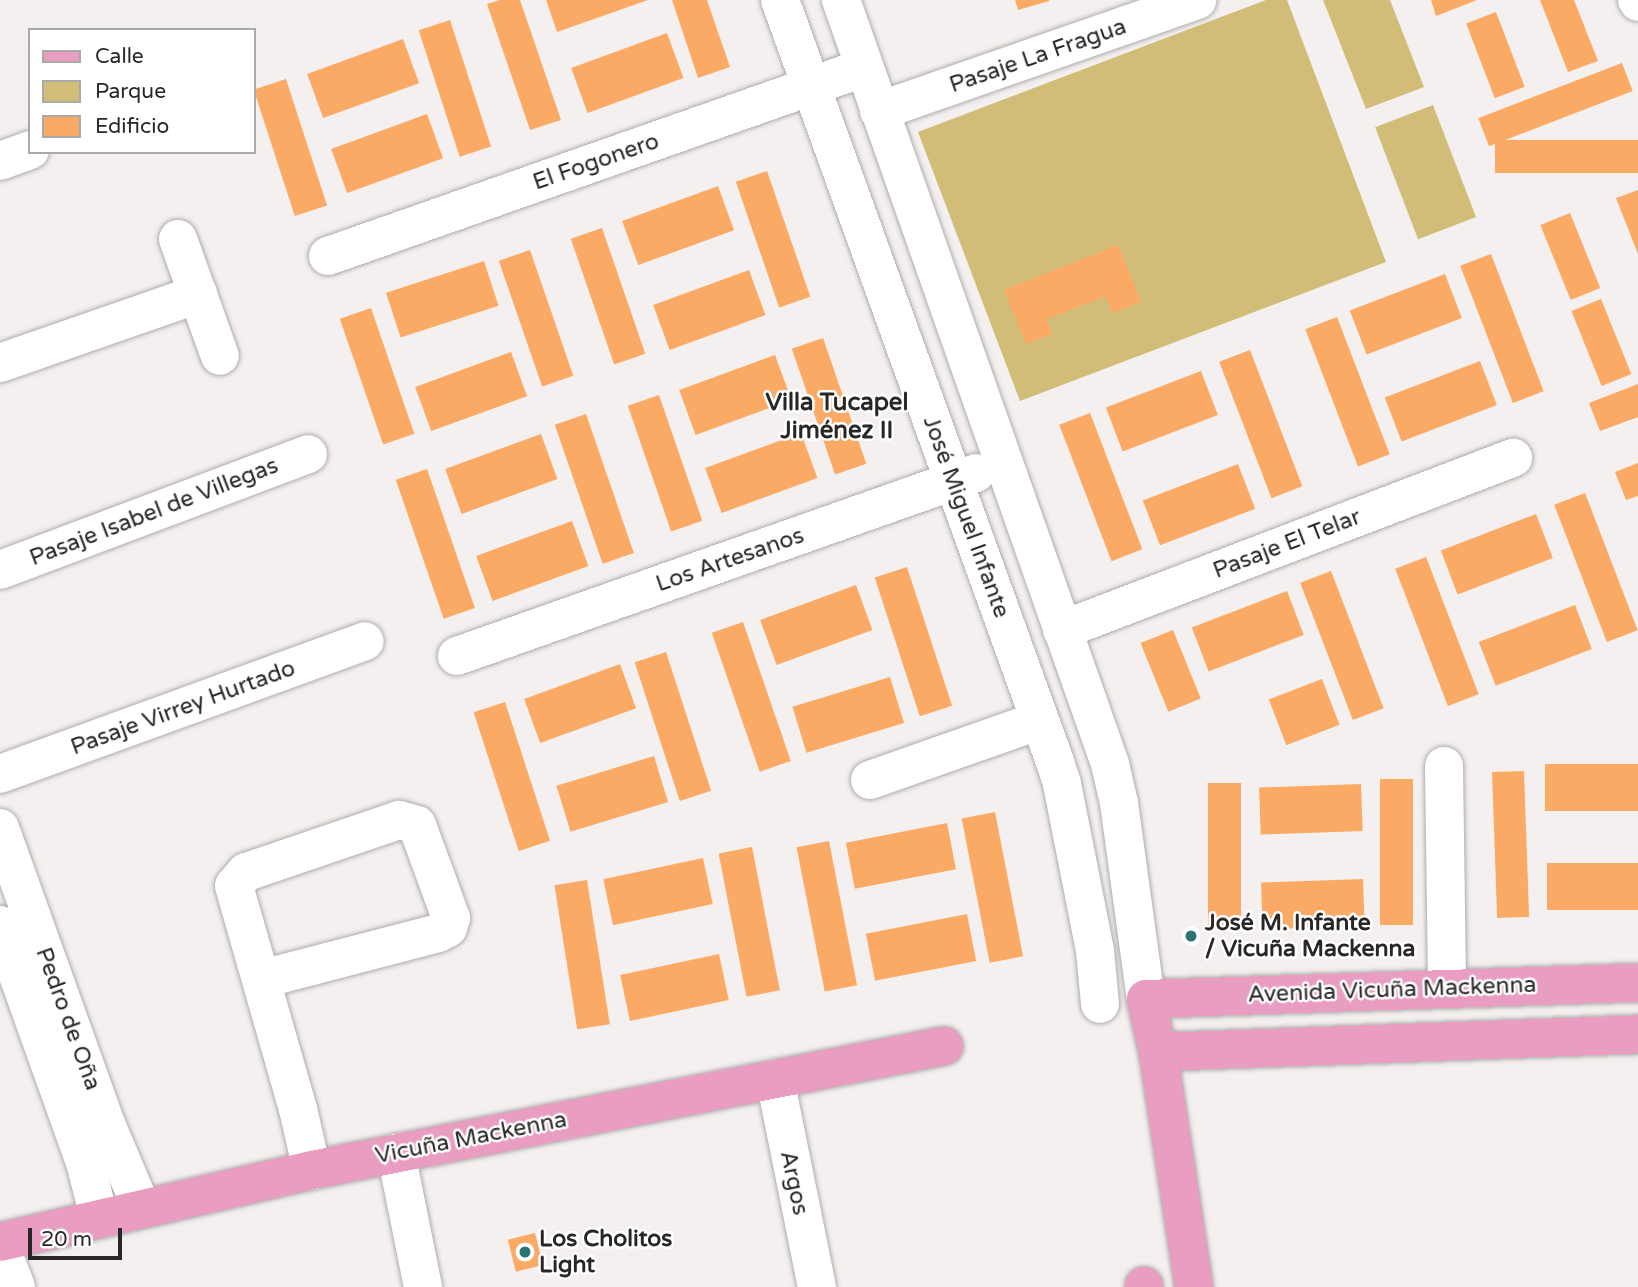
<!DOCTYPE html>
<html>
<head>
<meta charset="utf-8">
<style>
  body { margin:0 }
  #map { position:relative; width:1638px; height:1287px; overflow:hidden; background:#f4f0ef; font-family:"Varela Round",sans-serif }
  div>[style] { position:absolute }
  .green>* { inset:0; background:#d2bd78; transform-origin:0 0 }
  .building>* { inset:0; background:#fbaa65; transform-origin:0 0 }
  .roads { filter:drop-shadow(0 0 2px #b0acab) drop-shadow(0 0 2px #b0acab) }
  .minor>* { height:38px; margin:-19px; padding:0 19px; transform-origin:19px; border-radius:19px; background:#fff }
  .major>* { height:38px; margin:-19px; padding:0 19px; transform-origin:19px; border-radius:19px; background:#e89dc1 }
  .dots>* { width:19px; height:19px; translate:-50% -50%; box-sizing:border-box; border:4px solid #fff; border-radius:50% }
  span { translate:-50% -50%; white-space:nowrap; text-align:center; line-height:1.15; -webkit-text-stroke:5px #fff; paint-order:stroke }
  .street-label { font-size:23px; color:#282726 }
  .poi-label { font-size:23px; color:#282726; font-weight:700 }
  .left { translate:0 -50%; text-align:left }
  .neighbourhood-label { font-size:24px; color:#282726; font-weight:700 }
  .legend { position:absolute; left:28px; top:28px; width:228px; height:126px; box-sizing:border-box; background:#fff; border:2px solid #a9a9a8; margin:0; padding:9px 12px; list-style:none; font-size:21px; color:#282726 }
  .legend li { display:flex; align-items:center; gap:14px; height:35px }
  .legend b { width:35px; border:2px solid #a9a9a8 }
  .scale { position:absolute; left:28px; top:1228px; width:94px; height:32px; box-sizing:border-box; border:4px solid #282726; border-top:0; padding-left:9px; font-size:21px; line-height:24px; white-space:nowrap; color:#282726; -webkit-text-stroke:5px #fff; paint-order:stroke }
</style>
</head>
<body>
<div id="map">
  <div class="green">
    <div style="clip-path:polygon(1266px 0,1287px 0,1386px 262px,1020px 401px,918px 132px)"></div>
    <div style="clip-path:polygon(1323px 0,1390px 0,1424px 87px,1366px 109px)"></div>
    <div style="left:1433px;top:105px;width:120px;height:62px;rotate:69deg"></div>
  </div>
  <div class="building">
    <div style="clip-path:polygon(500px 0,520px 0,561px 120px,530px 130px,487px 4px)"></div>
    <div style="clip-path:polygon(546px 0,648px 0,557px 32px)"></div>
    <div style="clip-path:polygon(672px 0,707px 0,730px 67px,698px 78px)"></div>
    <div style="clip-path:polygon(1015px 0,1049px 0,1049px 1px,1018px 10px)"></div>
    <div style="clip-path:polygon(1431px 0,1477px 0,1436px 16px)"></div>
    <div style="clip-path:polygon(1540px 0,1574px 0,1598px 61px,1568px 72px)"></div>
    <div style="left:1496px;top:12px;width:80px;height:32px;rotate:69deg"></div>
    <div style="left:450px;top:20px;width:133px;height:33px;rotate:72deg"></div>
    <div style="left:667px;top:33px;width:48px;height:102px;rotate:70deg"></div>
    <div style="left:403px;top:39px;width:47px;height:102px;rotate:70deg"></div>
    <div style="left:1622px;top:63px;width:30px;height:154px;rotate:69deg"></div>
    <div style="left:286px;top:79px;width:133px;height:34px;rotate:72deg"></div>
    <div style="left:427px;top:114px;width:47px;height:102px;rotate:70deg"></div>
    <div style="left:1638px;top:140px;width:33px;height:143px;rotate:90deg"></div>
    <div style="left:767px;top:171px;width:133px;height:33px;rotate:71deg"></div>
    <div style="left:718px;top:186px;width:47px;height:102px;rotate:70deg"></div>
    <div style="clip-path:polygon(1638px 190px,1638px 254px,1616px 198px)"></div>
    <div style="left:1570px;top:213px;width:81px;height:32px;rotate:68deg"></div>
    <div style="left:602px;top:228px;width:133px;height:33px;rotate:71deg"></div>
    <div style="clip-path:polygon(1118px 245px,1141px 302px,1112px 313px,1106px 296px,1047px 319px,1052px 334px,1026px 344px,1004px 290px)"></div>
    <div style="left:530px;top:250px;width:133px;height:33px;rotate:71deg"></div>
    <div style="left:1491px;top:254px;width:147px;height:33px;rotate:69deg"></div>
    <div style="left:484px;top:261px;width:47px;height:103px;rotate:72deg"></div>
    <div style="left:749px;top:270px;width:48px;height:102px;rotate:70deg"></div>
    <div style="left:1445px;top:274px;width:47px;height:102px;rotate:69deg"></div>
    <div style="left:1601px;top:299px;width:81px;height:32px;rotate:68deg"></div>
    <div style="left:371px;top:308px;width:133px;height:33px;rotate:71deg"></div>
    <div style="left:1337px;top:317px;width:147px;height:34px;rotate:69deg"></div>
    <div style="left:823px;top:338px;width:133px;height:33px;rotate:71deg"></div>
    <div style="left:1250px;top:350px;width:146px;height:33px;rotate:69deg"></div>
    <div style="left:511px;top:352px;width:47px;height:102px;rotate:70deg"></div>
    <div style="left:775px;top:355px;width:48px;height:102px;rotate:70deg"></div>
    <div style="left:1480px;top:361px;width:47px;height:102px;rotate:69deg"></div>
    <div style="left:1201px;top:371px;width:47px;height:102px;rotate:69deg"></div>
    <div style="clip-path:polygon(1638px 384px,1638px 417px,1600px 431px,1589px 403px)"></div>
    <div style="left:659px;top:395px;width:133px;height:33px;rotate:71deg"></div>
    <div style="left:1090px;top:413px;width:146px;height:33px;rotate:69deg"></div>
    <div style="left:586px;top:414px;width:147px;height:33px;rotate:71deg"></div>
    <div style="left:801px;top:433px;width:48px;height:102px;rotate:70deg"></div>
    <div style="left:541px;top:434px;width:48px;height:102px;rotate:70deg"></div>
    <div style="clip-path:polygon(1638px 463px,1638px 496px,1626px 500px,1615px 472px)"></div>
    <div style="left:1238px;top:464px;width:48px;height:102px;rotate:69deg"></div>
    <div style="left:427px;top:469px;width:147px;height:33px;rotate:71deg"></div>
    <div style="left:1585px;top:493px;width:147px;height:33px;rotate:69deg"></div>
    <div style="left:1536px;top:514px;width:47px;height:102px;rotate:69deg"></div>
    <div style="left:572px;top:521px;width:48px;height:102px;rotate:70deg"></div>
    <div style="left:1426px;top:557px;width:147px;height:33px;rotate:69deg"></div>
    <div style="left:907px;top:567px;width:146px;height:34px;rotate:72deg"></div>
    <div style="left:1331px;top:571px;width:147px;height:33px;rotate:69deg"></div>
    <div style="left:856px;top:585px;width:48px;height:102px;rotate:70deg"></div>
    <div style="left:1287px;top:591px;width:47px;height:102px;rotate:69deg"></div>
    <div style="left:1575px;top:605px;width:47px;height:103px;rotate:69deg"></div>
    <div style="left:743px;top:622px;width:147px;height:33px;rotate:71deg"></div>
    <div style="left:1173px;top:630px;width:74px;height:35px;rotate:68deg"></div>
    <div style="left:666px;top:652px;width:146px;height:33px;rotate:72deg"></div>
    <div style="left:620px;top:664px;width:47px;height:102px;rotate:70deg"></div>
    <div style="left:890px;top:677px;width:48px;height:102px;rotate:73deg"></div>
    <div style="left:1322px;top:679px;width:49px;height:57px;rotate:69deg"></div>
    <div style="left:505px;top:702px;width:146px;height:33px;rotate:72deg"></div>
    <div style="left:654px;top:756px;width:48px;height:102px;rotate:73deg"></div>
    <div style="left:1638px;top:764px;width:47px;height:93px;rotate:90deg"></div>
    <div style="left:1524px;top:771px;width:146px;height:32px;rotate:88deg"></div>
    <div style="left:1380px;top:779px;width:33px;height:146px"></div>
    <div style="left:1208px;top:783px;width:33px;height:146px"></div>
    <div style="left:1361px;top:784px;width:47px;height:102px;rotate:88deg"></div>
    <div style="left:995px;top:812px;width:147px;height:34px;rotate:79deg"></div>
    <div style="left:947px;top:823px;width:47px;height:103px;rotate:79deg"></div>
    <div style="left:829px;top:841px;width:147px;height:33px;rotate:79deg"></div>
    <div style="left:752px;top:847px;width:146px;height:34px;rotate:79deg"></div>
    <div style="left:703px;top:858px;width:47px;height:102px;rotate:78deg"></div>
    <div style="left:1638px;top:863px;width:47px;height:91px;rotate:90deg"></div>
    <div style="left:1363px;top:879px;width:47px;height:102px;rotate:88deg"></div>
    <div style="left:587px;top:880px;width:146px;height:33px;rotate:81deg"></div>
    <div style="left:967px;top:914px;width:48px;height:103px;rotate:79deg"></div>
    <div style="left:719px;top:954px;width:47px;height:101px;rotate:78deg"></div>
    <div style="left:535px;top:1233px;width:33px;height:28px;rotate:76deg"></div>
  </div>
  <div class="roads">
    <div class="minor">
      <div style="left:780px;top:0;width:807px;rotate:70.15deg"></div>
      <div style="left:1054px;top:759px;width:26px;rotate:72deg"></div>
      <div style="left:1062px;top:784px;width:170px;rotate:78.8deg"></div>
      <div style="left:1095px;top:951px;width:53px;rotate:84.6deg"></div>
      <div style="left:841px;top:0;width:810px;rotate:70.6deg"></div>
      <div style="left:1110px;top:764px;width:40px;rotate:77deg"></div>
      <div style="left:1119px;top:803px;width:198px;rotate:82.2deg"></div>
      <div style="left:1637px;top:0;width:2px;rotate:63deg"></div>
      <div style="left:879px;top:111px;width:337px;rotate:-19.2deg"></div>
      <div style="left:0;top:161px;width:32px;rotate:-20deg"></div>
      <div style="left:178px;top:239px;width:124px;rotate:70.3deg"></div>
      <div style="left:328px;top:256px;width:567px;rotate:-19.36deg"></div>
      <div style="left:0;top:363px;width:210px;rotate:-19.2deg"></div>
      <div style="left:0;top:570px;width:329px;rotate:-20.6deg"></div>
      <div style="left:1062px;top:630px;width:483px;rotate:-20.9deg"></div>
      <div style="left:457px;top:656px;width:550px;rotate:-19.42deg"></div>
      <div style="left:1444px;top:766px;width:221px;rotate:89.2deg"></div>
      <div style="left:0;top:774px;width:388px;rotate:-20deg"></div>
      <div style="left:870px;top:780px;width:180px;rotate:-19.4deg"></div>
      <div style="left:0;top:828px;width:314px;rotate:70.3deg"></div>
      <div style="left:106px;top:1124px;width:90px;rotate:67.1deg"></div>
      <div style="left:0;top:925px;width:252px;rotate:70.3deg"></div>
      <div style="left:85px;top:1162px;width:57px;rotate:75.7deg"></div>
      <div style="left:262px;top:979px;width:182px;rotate:-14.6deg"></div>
      <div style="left:438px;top:933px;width:11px;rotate:-27deg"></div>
      <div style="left:448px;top:928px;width:10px;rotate:-73deg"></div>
      <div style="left:451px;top:918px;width:99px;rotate:-110.1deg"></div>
      <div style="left:417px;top:825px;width:19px;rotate:-164deg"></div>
      <div style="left:399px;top:820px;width:162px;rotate:161.2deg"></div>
      <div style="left:246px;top:872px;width:18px;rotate:131deg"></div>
      <div style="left:234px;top:886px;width:232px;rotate:74deg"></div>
      <div style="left:298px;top:1109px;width:63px;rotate:77.1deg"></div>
      <div style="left:775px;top:1079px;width:212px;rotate:78.6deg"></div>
      <div style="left:396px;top:1153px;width:137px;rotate:78.6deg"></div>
      <div style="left:0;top:1246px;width:44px;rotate:68.7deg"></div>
    </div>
    <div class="major">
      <div style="left:1158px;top:1052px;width:480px;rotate:-2.1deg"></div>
      <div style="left:0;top:1242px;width:320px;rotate:-13deg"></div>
      <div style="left:312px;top:1170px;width:644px;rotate:-11.1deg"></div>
      <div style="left:1144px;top:1286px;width:1px;rotate:90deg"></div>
      <div style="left:1194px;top:1287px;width:238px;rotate:-98.7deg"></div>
      <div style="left:1158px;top:1052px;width:54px;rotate:-102.8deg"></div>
      <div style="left:1146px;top:999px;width:492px;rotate:-1.9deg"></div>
    </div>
  </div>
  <div class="dots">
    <div style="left:1191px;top:936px;background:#2a7473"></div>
    <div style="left:525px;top:1252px;background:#2a7473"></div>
  </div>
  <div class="street-label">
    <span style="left:1038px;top:56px;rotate:-19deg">Pasaje La Fragua</span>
    <span style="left:596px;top:162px;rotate:-19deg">El Fogonero</span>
    <span style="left:154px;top:512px;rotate:-21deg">Pasaje Isabel de Villegas</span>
    <span style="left:966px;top:517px;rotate:70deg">José Miguel Infante</span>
    <span style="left:1287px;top:544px;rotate:-21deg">Pasaje El Telar</span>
    <span style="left:730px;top:560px;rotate:-19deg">Los Artesanos</span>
    <span style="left:183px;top:708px;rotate:-20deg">Pasaje Virrey Hurtado</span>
    <span style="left:1392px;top:990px;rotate:-2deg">Avenida Vicuña Mackenna</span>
    <span style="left:68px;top:1019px;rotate:70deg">Pedro de Oña</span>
    <span style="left:471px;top:1138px;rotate:-11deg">Vicuña Mackenna</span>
    <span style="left:794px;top:1183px;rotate:78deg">Argos</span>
  </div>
  <div class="poi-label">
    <span class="left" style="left:1205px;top:936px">José M. Infante<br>/ Vicuña Mackenna</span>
    <span class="left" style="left:539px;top:1252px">Los Cholitos<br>Light</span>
  </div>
  <div class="neighbourhood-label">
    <span style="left:837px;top:417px">Villa Tucapel<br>Jiménez II</span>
  </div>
  <ul class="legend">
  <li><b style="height:9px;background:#e89dc1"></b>Calle</li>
  <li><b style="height:19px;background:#d2bd78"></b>Parque</li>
  <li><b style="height:19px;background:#fbaa65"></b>Edificio</li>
  </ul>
  <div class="scale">20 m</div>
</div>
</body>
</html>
